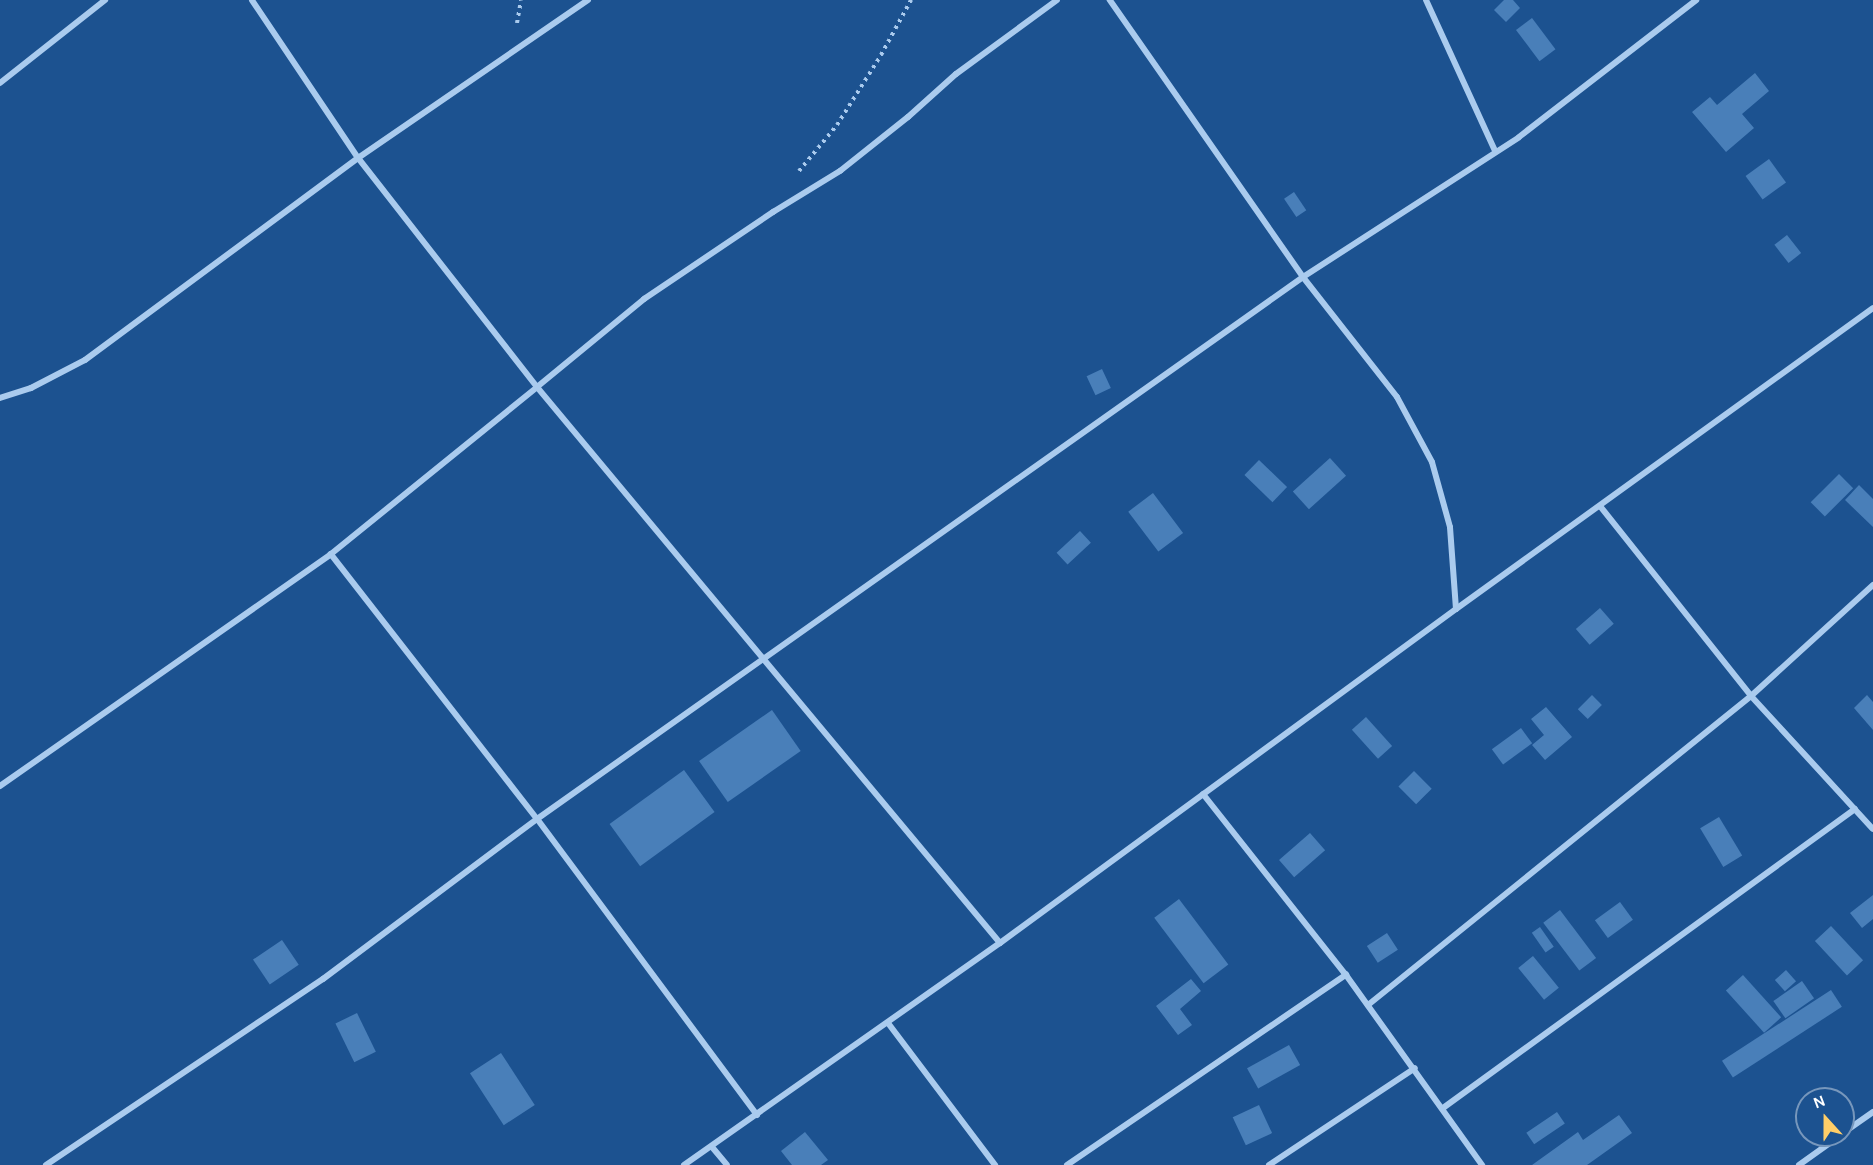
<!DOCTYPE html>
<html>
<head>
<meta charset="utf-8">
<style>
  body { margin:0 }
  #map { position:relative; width:1873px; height:1165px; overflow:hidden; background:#1c5290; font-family:Karla,sans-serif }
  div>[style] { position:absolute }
  .building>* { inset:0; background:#497fb9; transform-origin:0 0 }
  .path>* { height:4px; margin-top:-2px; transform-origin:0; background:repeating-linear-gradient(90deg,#aacbee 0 3px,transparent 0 7.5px) }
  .minor>* { height:6px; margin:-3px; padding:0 3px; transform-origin:3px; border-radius:3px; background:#aacbee }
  span { translate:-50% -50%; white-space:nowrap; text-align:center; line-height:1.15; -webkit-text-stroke:4.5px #1c5290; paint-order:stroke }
  .north { position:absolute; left:1795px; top:1087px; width:60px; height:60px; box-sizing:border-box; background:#1c5290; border:2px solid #7797bc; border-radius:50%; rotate:339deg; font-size:16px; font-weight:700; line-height:24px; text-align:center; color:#fff }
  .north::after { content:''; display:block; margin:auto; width:21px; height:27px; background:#ffce68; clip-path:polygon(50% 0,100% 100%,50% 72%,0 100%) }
</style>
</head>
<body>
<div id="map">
  <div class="building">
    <div style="clip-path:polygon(1504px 0,1513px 0,1520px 8px,1506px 22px,1494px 10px)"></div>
    <div style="left:1532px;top:18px;width:39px;height:20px;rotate:53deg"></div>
    <div style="clip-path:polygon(1755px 73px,1769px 91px,1742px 114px,1754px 128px,1726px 152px,1692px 112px,1710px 97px,1717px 105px)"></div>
    <div style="left:1769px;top:159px;width:29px;height:29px;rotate:54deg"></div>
    <div style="left:1294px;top:192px;width:22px;height:12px;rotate:56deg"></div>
    <div style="left:1787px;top:235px;width:23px;height:16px;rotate:52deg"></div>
    <div style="left:1102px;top:369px;width:21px;height:17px;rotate:65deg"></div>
    <div style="left:1330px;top:458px;width:24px;height:50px;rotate:48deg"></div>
    <div style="left:1259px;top:460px;width:39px;height:21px;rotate:44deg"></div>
    <div style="left:1839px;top:474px;width:20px;height:40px;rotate:45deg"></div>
    <div style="clip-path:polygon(1859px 485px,1873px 499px,1873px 527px,1845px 500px)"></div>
    <div style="left:1153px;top:493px;width:50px;height:31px;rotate:53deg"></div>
    <div style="left:1080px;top:531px;width:16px;height:32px;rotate:47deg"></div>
    <div style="left:1600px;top:608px;width:21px;height:32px;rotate:49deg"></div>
    <div style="left:1592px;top:695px;width:14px;height:20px;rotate:45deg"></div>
    <div style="clip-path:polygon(1867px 695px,1873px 702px,1873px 730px,1854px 708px)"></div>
    <div style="clip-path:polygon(1546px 707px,1572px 737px,1545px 760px,1532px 745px,1544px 735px,1531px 719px)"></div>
    <div style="left:772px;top:710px;width:50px;height:89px;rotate:55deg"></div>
    <div style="left:1366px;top:717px;width:39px;height:19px;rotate:48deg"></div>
    <div style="left:1521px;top:728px;width:19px;height:36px;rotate:54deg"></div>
    <div style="left:684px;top:770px;width:52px;height:92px;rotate:54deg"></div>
    <div style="left:1414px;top:771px;width:25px;height:22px;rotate:45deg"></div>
    <div style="left:1719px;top:817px;width:45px;height:22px;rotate:59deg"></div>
    <div style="left:1310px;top:833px;width:23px;height:41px;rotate:49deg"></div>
    <div style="clip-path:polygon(1873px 895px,1873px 919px,1862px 928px,1850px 913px)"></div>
    <div style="left:1179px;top:899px;width:82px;height:31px;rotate:53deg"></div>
    <div style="left:1620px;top:902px;width:22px;height:31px;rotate:54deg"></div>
    <div style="left:1560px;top:910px;width:60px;height:21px;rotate:53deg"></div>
    <div style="left:1831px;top:926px;width:47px;height:22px;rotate:47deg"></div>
    <div style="left:1540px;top:927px;width:24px;height:10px;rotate:55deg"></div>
    <div style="left:1387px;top:933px;width:20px;height:24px;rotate:57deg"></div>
    <div style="left:282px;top:940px;width:30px;height:35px;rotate:56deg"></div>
    <div style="left:1533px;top:956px;width:41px;height:19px;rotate:51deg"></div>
    <div style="left:1786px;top:970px;width:15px;height:15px;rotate:48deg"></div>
    <div style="left:1743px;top:975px;width:57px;height:23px;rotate:48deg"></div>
    <div style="clip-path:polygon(1191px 979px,1201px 991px,1180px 1009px,1192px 1025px,1178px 1035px,1156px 1006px)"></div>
    <div style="left:1802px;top:981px;width:21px;height:35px;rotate:55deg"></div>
    <div style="left:1831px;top:990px;width:20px;height:130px;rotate:57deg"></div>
    <div style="left:357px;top:1013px;width:43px;height:24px;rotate:64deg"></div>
    <div style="left:1289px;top:1045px;width:23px;height:48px;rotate:61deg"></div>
    <div style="left:501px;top:1053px;width:62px;height:37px;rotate:57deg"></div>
    <div style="left:1259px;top:1105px;width:31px;height:29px;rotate:65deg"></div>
    <div style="left:1557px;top:1112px;width:14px;height:37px;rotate:56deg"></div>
    <div style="clip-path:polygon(1619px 1115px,1632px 1133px,1587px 1165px,1532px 1165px,1578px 1132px,1583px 1140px)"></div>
    <div style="clip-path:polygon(805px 1132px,828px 1160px,821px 1165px,792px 1165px,781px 1151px)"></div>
  </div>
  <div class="path">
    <div style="left:517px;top:23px;width:23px;rotate:-80deg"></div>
    <div style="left:799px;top:171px;width:60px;rotate:-50.4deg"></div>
    <div style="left:837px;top:125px;width:83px;rotate:-57.8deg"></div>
    <div style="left:881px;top:55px;width:63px;rotate:-61.4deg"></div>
  </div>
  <div class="minor">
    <div style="left:1426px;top:0;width:166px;rotate:65.4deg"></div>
    <div style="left:0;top:83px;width:134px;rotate:-38.3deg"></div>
    <div style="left:0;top:398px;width:33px;rotate:-18deg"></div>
    <div style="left:31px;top:388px;width:61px;rotate:-27.4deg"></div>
    <div style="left:85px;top:360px;width:340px;rotate:-36.5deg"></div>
    <div style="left:358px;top:158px;width:279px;rotate:-34.5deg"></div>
    <div style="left:1600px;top:506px;width:243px;rotate:51.5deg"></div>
    <div style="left:1751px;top:696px;width:180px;rotate:47.5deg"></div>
    <div style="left:1456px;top:609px;width:514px;rotate:-35.82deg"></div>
    <div style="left:0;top:786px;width:404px;rotate:-35deg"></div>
    <div style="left:1203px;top:794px;width:231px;rotate:51.7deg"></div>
    <div style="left:1346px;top:975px;width:234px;rotate:54.4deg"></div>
    <div style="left:1000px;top:943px;width:724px;rotate:-129.79deg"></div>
    <div style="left:537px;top:387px;width:139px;rotate:-39.4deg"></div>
    <div style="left:644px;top:299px;width:156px;rotate:-34deg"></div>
    <div style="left:773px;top:212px;width:79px;rotate:-31.5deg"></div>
    <div style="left:840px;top:171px;width:87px;rotate:-38.5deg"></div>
    <div style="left:908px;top:117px;width:64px;rotate:-41.9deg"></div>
    <div style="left:956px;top:74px;width:125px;rotate:-36.2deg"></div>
    <div style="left:1368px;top:1005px;width:492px;rotate:-38.9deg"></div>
    <div style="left:1751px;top:696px;width:165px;rotate:-42.3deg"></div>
    <div style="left:888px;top:1023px;width:178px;rotate:53deg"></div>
    <div style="left:1443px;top:1108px;width:509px;rotate:-35.97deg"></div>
    <div style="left:757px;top:1115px;width:369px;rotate:-126.6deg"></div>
    <div style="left:537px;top:819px;width:938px;rotate:-35.28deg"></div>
    <div style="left:1303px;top:277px;width:338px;rotate:-124.9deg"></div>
    <div style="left:1843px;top:1133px;width:37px;rotate:-35deg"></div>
    <div style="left:712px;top:1147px;width:23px;rotate:50deg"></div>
    <div style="left:46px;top:1165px;width:334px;rotate:-33.9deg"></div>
    <div style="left:323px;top:979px;width:267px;rotate:-36.8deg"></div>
    <div style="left:537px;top:819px;width:336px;rotate:-127.9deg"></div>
    <div style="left:331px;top:554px;width:265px;rotate:-39deg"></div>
    <div style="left:537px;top:387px;width:291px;rotate:-128deg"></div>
    <div style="left:358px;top:158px;width:190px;rotate:-123.9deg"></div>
    <div style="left:684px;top:1165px;width:386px;rotate:-35.1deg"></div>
    <div style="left:1000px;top:943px;width:565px;rotate:-36.22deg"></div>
    <div style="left:1456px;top:609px;width:82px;rotate:-94.2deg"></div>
    <div style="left:1450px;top:527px;width:67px;rotate:-105.5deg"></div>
    <div style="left:1432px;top:462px;width:74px;rotate:-118.3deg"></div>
    <div style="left:1397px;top:397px;width:152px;rotate:-128.1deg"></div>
    <div style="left:1303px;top:277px;width:257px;rotate:-32.9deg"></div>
    <div style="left:1519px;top:137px;width:224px;rotate:-37.7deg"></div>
    <div style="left:1067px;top:1165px;width:338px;rotate:-34.3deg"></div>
    <div style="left:1269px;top:1165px;width:175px;rotate:-33.6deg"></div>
    <div style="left:1799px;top:1165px;width:52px;rotate:-35.5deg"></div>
  </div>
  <div class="north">N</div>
</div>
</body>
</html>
